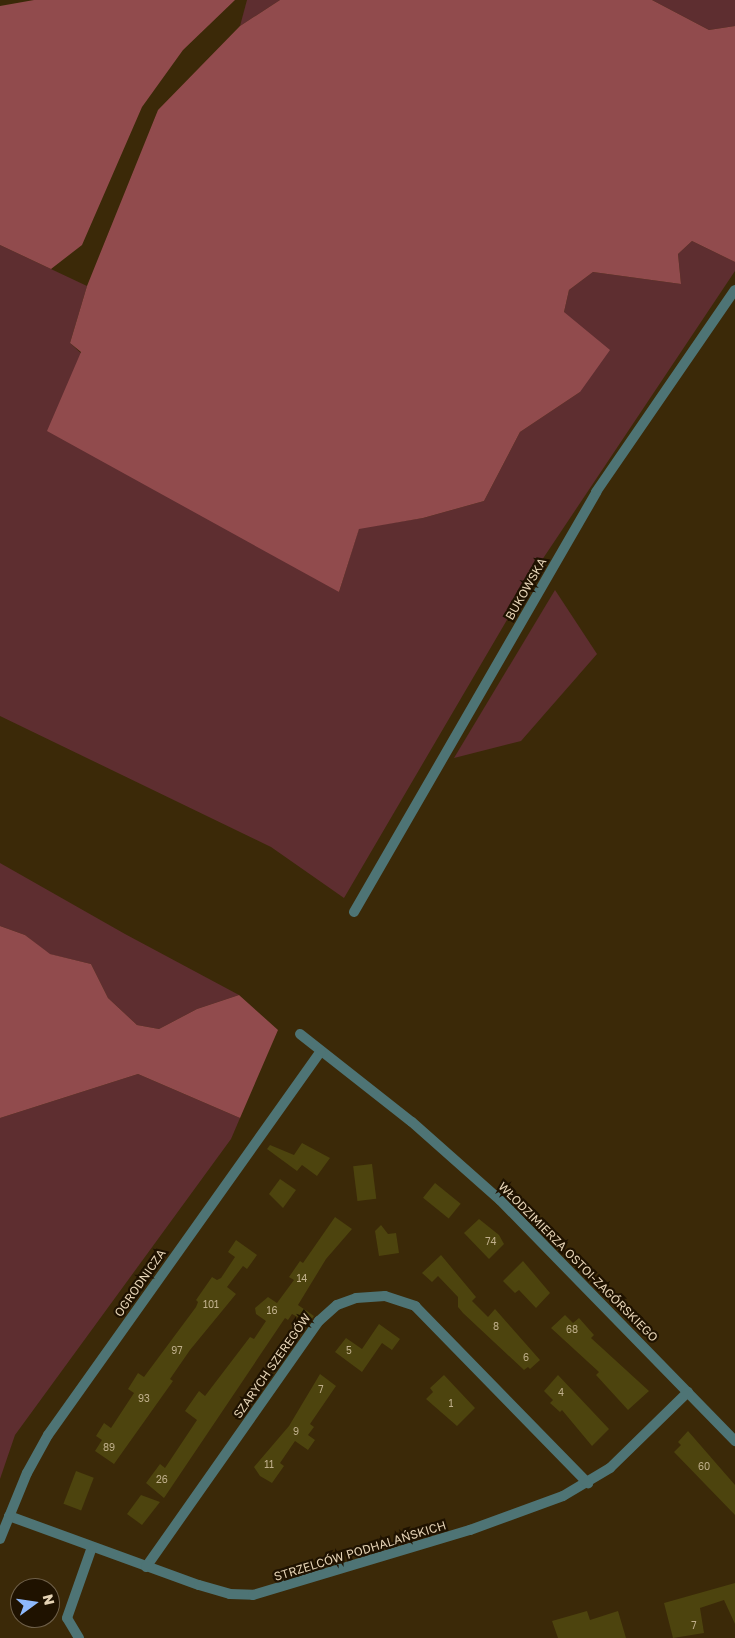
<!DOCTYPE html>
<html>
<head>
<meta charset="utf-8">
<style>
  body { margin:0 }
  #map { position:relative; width:735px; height:1638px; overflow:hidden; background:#3b2908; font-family:"Golos Text",sans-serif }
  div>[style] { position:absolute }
  .green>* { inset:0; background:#5e2e30 }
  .forest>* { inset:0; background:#914b4d }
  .building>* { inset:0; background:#4d440e; transform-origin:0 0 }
  .street>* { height:10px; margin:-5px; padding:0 5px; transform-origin:5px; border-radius:5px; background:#4e7475 }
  span { translate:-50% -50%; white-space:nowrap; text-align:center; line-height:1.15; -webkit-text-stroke:4.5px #1f1200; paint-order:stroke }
  .number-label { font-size:10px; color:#bfaf8b }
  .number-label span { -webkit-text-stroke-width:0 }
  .street-label { font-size:12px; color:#e5d3b5 }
  .north { position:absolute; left:10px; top:1578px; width:50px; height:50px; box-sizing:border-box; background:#1f1200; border:1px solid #6e5f48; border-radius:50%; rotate:76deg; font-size:14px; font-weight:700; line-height:20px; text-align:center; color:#e5d3b5 }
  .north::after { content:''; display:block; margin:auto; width:18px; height:22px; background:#8eb9fc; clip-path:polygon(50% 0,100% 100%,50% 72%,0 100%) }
</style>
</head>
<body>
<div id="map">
  <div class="green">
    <div style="clip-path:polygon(247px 0,280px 0,240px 26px)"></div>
    <div style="clip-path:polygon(652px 0,735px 0,735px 26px,709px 30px)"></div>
    <div style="clip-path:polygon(692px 241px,735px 262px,735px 271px,542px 560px,344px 898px,271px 847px,0 716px,0 245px,87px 286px,70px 343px,339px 592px,359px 528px,423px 518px,484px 501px,520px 432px,580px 392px,564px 312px,569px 290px,593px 272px,681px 284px,678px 254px)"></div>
    <div style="clip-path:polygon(555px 590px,597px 654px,521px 741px,454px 758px)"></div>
    <div style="clip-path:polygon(0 863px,125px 934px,239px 995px,197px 1009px,159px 1029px,137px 1025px,108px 998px,91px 964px,49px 954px,25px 935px,0 926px)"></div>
    <div style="clip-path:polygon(138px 1074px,240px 1118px,231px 1139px,15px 1435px,0 1479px,0 1118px)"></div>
  </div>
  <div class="forest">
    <div style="clip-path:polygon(34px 0,235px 0,183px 50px,142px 107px,82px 245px,51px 269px,0 245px,0 6px)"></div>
    <div style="clip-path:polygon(280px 0,652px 0,709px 30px,735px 26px,735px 262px,692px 241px,678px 254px,681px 284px,593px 272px,569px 290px,564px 312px,610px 350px,580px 392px,520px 432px,484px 501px,423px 518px,359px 529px,339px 592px,47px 431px,81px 352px,70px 343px,87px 286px,158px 110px,240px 26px)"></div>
    <div style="clip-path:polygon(0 926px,25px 935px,50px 954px,91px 964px,108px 998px,137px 1025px,159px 1029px,197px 1009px,239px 995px,278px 1030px,240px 1118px,138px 1074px,0 1118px)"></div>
  </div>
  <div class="building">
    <div style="clip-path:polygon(302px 1143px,330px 1158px,317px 1176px,302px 1165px,297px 1171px,267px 1149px,270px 1145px,294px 1155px)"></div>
    <div style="left:372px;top:1164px;width:35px;height:19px;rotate:83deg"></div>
    <div style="clip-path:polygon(280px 1179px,296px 1190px,283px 1208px,269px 1194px)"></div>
    <div style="left:435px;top:1183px;width:33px;height:19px;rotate:39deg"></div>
    <div style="clip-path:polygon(335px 1217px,352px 1229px,326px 1259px,298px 1305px,314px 1316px,309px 1323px,292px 1314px,288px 1320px,285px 1318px,164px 1498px,146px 1483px,160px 1464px,165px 1468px,197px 1420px,185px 1411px,199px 1391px,205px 1396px,250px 1337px,254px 1339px,266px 1321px,256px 1314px,255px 1308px,268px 1297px,277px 1303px,294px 1280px,289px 1277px,300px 1261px,303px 1263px)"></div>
    <div style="clip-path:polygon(479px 1219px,499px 1235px,504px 1244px,489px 1259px,464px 1233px)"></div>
    <div style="clip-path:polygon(381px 1225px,388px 1234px,396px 1233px,399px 1253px,379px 1256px,375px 1231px)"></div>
    <div style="clip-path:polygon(236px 1240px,257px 1255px,247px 1269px,243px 1266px,227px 1287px,236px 1294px,190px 1350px,170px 1379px,173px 1381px,114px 1464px,95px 1451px,102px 1440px,96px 1436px,104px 1423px,111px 1428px,134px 1393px,128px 1389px,138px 1373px,144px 1377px,196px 1307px,198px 1302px,196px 1300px,212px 1277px,217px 1280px,221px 1278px,235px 1257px,228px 1252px)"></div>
    <div style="clip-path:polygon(441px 1255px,476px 1297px,472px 1301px,488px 1317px,495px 1309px,540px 1360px,530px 1369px,528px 1367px,524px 1370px,463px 1313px,458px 1307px,458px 1297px,438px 1276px,432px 1282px,422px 1273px)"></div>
    <div style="clip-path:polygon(523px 1261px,550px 1293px,536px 1308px,519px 1290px,515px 1293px,503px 1281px)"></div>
    <div style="clip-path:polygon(565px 1315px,573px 1323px,579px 1318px,594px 1335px,591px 1338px,649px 1391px,628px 1410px,596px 1375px,599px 1372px,551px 1328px)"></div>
    <div style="clip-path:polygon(379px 1324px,400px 1339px,392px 1350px,382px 1343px,362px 1372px,335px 1352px,346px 1338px,362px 1349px)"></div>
    <div style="clip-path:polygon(320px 1374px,336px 1386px,310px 1424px,314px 1427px,308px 1435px,315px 1440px,308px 1450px,295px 1441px,280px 1463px,284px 1466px,272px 1483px,260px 1476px,254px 1467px,289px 1426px)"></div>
    <div style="clip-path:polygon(444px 1375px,475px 1408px,457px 1426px,426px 1399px,433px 1392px,430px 1388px)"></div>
    <div style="clip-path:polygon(558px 1375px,609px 1429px,592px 1446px,562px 1410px,560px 1412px,550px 1403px,553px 1400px,544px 1391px)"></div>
    <div style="clip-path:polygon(688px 1431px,735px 1485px,735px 1515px,674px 1452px,681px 1445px,678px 1442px)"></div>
    <div style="left:76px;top:1471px;width:19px;height:35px;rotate:21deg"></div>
    <div style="clip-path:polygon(141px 1495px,160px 1502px,142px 1525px,127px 1514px)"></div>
    <div style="clip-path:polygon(735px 1583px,735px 1624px,724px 1600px,700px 1608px,704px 1633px,673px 1638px,664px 1603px)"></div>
    <div style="clip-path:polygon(587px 1611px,590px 1620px,618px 1611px,626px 1638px,558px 1638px,552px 1621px)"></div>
  </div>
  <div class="street">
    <div style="left:354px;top:912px;width:485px;rotate:-60deg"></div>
    <div style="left:596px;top:492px;width:245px;rotate:-55.5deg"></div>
    <div style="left:300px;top:1034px;width:142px;rotate:38.2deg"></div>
    <div style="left:412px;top:1122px;width:118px;rotate:41.6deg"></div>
    <div style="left:500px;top:1200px;width:337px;rotate:45.7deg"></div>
    <div style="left:9px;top:1516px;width:202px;rotate:20deg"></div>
    <div style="left:199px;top:1585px;width:32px;rotate:16deg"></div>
    <div style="left:230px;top:1594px;width:23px;rotate:2deg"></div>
    <div style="left:253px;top:1595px;width:227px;rotate:-16.7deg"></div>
    <div style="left:470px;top:1530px;width:99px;rotate:-20.1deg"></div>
    <div style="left:563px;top:1496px;width:55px;rotate:-30.8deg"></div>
    <div style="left:610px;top:1468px;width:109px;rotate:-44.3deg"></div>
    <div style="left:0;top:1539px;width:71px;rotate:-67.8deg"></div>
    <div style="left:27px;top:1473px;width:43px;rotate:-61.1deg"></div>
    <div style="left:48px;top:1435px;width:470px;rotate:-54.6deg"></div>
    <div style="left:146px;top:1567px;width:301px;rotate:-54.9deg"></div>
    <div style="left:319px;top:1321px;width:24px;rotate:-42deg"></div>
    <div style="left:337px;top:1305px;width:20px;rotate:-20deg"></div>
    <div style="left:356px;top:1298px;width:29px;rotate:-4deg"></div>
    <div style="left:385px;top:1296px;width:32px;rotate:18deg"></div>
    <div style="left:415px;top:1306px;width:248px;rotate:45.7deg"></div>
    <div style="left:79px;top:1638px;width:23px;rotate:-121deg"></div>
    <div style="left:67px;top:1618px;width:75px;rotate:-70.6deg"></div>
  </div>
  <div class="number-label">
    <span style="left:491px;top:1242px">74</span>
    <span style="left:302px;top:1279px">14</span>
    <span style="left:211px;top:1305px">101</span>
    <span style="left:272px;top:1311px">16</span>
    <span style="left:496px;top:1327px">8</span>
    <span style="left:572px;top:1330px">68</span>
    <span style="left:177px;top:1351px">97</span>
    <span style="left:349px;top:1351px">5</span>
    <span style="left:526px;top:1358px">6</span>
    <span style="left:321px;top:1390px">7</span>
    <span style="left:561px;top:1393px">4</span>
    <span style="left:144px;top:1399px">93</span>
    <span style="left:451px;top:1404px">1</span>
    <span style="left:296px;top:1432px">9</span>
    <span style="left:109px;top:1448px">89</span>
    <span style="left:269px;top:1465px">11</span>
    <span style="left:704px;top:1467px">60</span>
    <span style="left:162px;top:1480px">26</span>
    <span style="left:694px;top:1626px">7</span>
  </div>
  <div class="street-label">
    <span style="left:526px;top:589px;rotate:-60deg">BUKOWSKA</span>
    <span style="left:578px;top:1262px;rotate:45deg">WŁODZIMIERZA OSTOI-ZAGÓRSKIEGO</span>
    <span style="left:140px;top:1283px;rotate:-55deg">OGRODNICZA</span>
    <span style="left:272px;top:1366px;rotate:-55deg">SZARYCH SZEREGÓW</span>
    <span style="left:360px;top:1551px;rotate:-17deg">STRZELCÓW PODHALAŃSKICH</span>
  </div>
  <div class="north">N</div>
</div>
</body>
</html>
